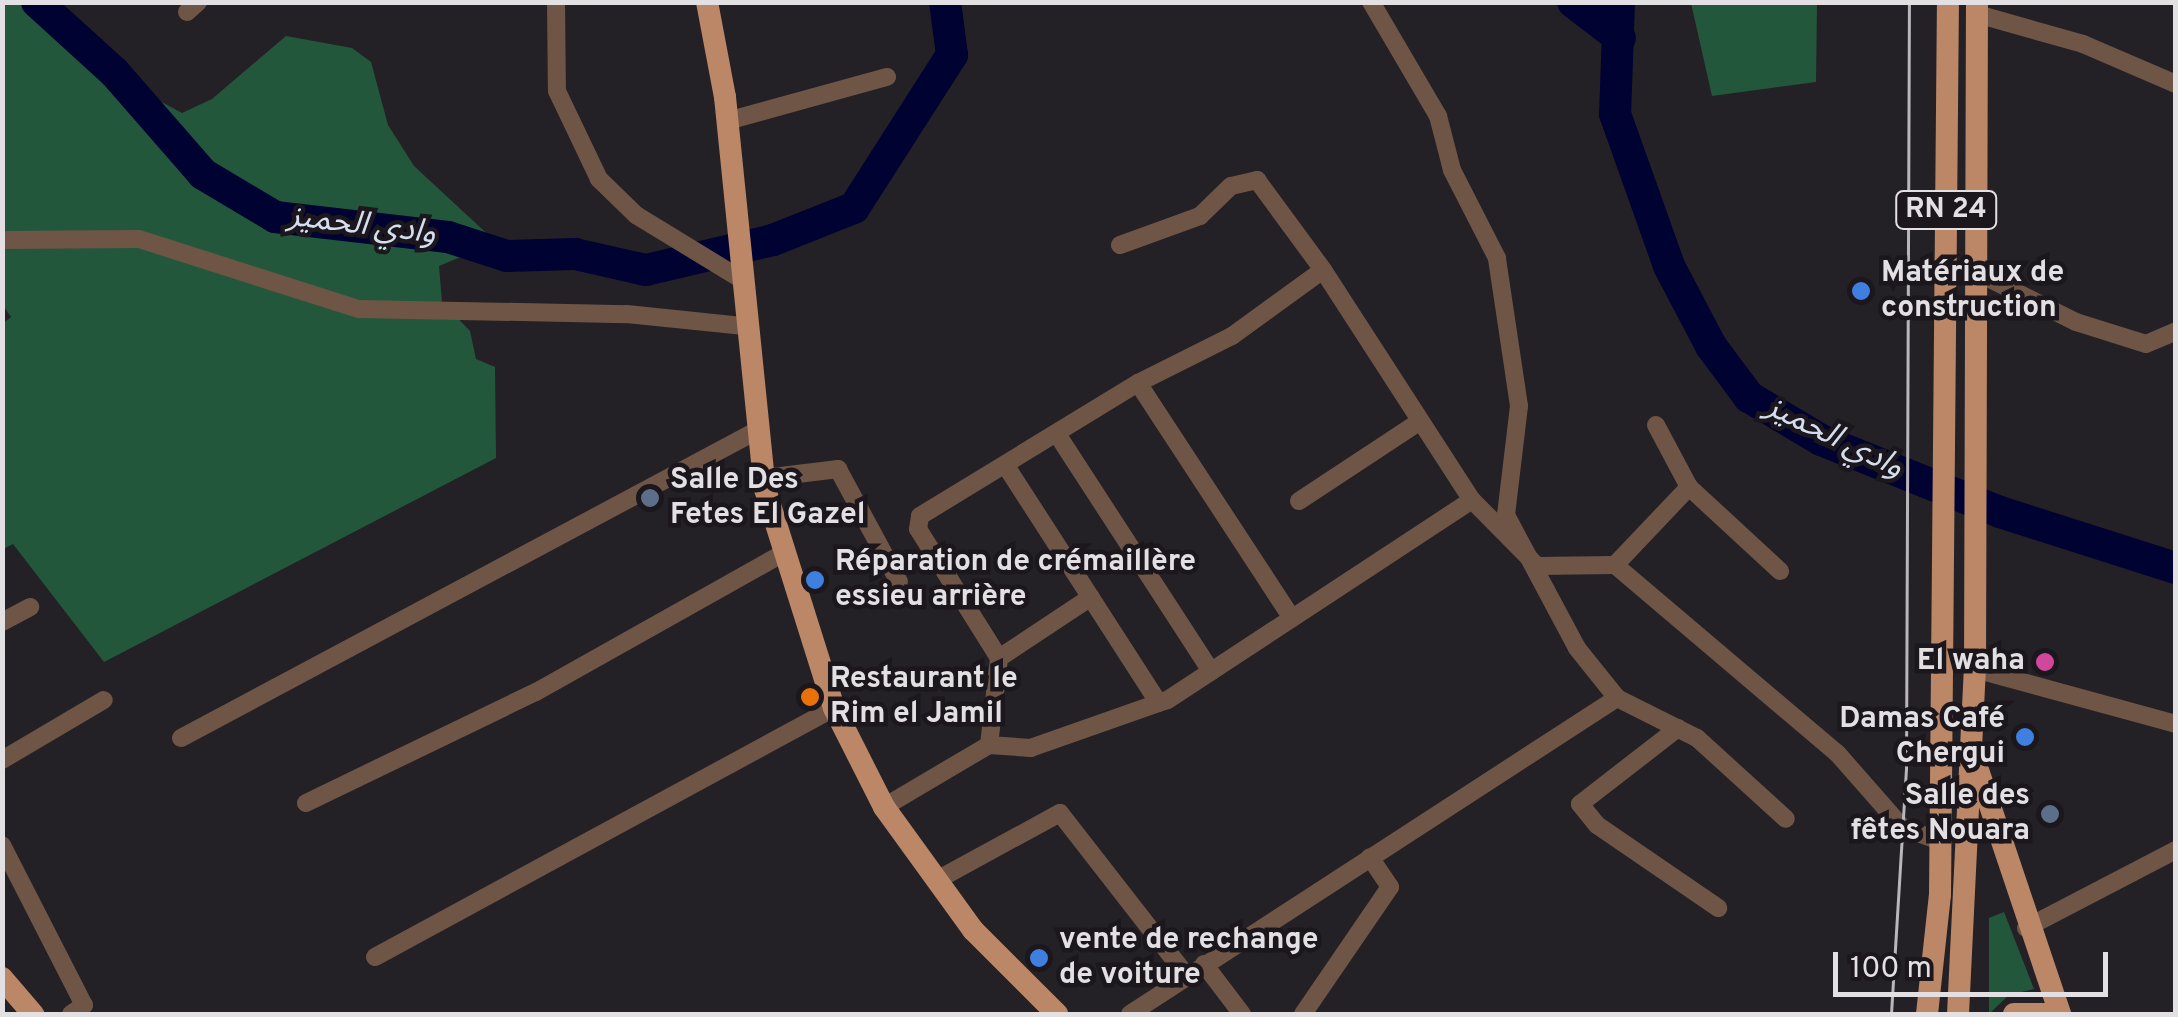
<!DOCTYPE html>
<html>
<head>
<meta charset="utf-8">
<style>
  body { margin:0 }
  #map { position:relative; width:2178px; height:1017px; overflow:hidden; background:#242126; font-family:Overpass,"Noto Sans Arabic",sans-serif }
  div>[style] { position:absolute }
  .green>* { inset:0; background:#23573b }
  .river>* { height:32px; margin:-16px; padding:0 16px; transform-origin:16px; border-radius:16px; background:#000231 }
  .minor>* { height:18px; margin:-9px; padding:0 9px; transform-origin:9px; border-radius:9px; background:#6f5546 }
  .major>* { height:22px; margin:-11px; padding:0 11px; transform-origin:11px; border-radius:11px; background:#bc8767 }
  .tram>* { height:2.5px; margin:-1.25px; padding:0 1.25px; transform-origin:1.25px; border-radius:1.25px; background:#bab7bb }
  .dots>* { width:28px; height:28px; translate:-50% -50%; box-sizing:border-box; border:5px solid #1b171c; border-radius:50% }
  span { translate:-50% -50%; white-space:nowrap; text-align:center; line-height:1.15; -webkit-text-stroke:9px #1b171c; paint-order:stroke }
  .shield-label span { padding:2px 8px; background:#1b171c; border:2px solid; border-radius:8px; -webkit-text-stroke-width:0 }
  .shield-label { font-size:28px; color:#e3e0e4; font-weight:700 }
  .poi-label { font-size:30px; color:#e3e0e4; font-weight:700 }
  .left { translate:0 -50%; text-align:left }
  .right { translate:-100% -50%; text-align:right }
  .water-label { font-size:32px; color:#d5deef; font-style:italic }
  .frame { position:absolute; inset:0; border:5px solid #e3e0e4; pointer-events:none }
  .scale { position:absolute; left:1833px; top:952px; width:275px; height:45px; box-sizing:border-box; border:5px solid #e3e0e4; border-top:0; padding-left:12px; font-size:30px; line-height:35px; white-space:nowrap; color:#e3e0e4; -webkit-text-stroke:8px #1b171c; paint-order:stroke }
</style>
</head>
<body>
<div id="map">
  <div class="green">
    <div style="clip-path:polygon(3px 3px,62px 3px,64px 36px,84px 60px,182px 113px,212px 99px,286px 36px,352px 48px,371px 62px,388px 125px,414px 166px,496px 242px,439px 266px,442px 302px,470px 331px,476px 359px,495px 367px,496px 458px,104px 662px,13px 544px,3px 549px,2px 324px,11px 317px,2px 304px)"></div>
    <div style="clip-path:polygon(1691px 3px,1817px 3px,1816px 82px,1712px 96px)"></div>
    <div style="clip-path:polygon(2004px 912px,2034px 989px,2009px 995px,1989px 1014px,1989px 918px)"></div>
  </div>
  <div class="river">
    <div style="left:37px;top:2px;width:105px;rotate:42.3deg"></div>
    <div style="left:115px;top:73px;width:134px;rotate:48.9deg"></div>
    <div style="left:203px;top:174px;width:84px;rotate:30.8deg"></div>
    <div style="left:275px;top:217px;width:174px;rotate:6.6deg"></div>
    <div style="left:448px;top:237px;width:62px;rotate:17.9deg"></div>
    <div style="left:507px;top:256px;width:68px;rotate:-1.7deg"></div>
    <div style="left:575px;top:254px;width:73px;rotate:12.7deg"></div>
    <div style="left:646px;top:270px;width:130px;rotate:-13.3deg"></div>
    <div style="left:773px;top:240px;width:87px;rotate:-21.6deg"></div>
    <div style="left:854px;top:208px;width:182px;rotate:-57.4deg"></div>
    <div style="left:952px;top:55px;width:53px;rotate:-97.5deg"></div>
    <div style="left:1573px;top:2px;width:59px;rotate:37.5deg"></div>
    <div style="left:1619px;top:2px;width:112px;rotate:92deg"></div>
    <div style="left:1615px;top:114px;width:161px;rotate:70.4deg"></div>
    <div style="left:1669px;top:266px;width:90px;rotate:62.3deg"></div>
    <div style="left:1711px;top:346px;width:64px;rotate:53.3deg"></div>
    <div style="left:1749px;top:397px;width:84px;rotate:30.8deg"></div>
    <div style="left:1821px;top:440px;width:193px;rotate:21.9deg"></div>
    <div style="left:2000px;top:512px;width:185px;rotate:17.7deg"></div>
  </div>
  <div class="minor">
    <div style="left:556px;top:2px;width:89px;rotate:89.4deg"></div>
    <div style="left:557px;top:91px;width:98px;rotate:64.5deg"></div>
    <div style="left:599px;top:179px;width:52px;rotate:44.2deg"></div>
    <div style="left:636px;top:215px;width:123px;rotate:31.4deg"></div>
    <div style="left:187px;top:12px;width:15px;rotate:-42deg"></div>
    <div style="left:1977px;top:14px;width:110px;rotate:15.8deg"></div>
    <div style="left:2083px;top:44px;width:101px;rotate:23.3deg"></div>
    <div style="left:727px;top:121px;width:166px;rotate:-15.4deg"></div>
    <div style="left:2px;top:240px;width:137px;rotate:-0.4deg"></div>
    <div style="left:139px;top:239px;width:231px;rotate:17.7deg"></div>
    <div style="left:359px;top:309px;width:268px;rotate:1.1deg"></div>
    <div style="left:627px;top:314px;width:118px;rotate:5.9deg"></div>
    <div style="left:1120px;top:245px;width:85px;rotate:-19.9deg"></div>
    <div style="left:1200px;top:216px;width:43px;rotate:-44.1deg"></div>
    <div style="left:1231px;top:186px;width:27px;rotate:-13deg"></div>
    <div style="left:1257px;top:180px;width:112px;rotate:53.7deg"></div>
    <div style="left:1974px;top:271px;width:114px;rotate:26.6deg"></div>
    <div style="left:2076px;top:322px;width:73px;rotate:17.4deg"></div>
    <div style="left:2146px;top:344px;width:33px;rotate:-23deg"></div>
    <div style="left:1138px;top:383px;width:281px;rotate:56.8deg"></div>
    <div style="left:1656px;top:425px;width:70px;rotate:62deg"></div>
    <div style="left:1689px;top:487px;width:124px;rotate:42.7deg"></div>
    <div style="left:1057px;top:434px;width:283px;rotate:57deg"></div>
    <div style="left:1006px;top:466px;width:282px;rotate:57.2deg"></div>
    <div style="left:764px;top:478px;width:75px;rotate:-6.9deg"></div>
    <div style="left:838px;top:469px;width:128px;rotate:61.6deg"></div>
    <div style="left:1472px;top:500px;width:93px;rotate:45.4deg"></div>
    <div style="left:1537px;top:566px;width:78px;rotate:-0.7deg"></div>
    <div style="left:1615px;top:565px;width:291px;rotate:40.3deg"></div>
    <div style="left:1837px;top:753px;width:100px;rotate:48.7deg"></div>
    <div style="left:1903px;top:828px;width:39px;rotate:19deg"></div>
    <div style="left:1299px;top:501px;width:144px;rotate:-33.4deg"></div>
    <div style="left:1615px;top:565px;width:108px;rotate:-46.5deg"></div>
    <div style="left:2px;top:622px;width:32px;rotate:-28deg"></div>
    <div style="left:999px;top:658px;width:110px;rotate:-33.5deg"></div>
    <div style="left:1975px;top:669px;width:208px;rotate:15.3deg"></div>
    <div style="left:1617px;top:698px;width:89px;rotate:26.6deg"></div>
    <div style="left:1697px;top:738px;width:120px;rotate:42.3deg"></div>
    <div style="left:1678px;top:728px;width:124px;rotate:142.2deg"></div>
    <div style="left:1580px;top:804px;width:27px;rotate:51deg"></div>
    <div style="left:1597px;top:825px;width:147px;rotate:34.4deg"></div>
    <div style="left:181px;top:738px;width:654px;rotate:-28.09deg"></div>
    <div style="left:2px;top:760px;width:118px;rotate:-30.5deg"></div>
    <div style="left:306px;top:803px;width:255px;rotate:-25.8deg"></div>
    <div style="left:536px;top:692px;width:284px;rotate:-29.3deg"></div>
    <div style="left:884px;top:807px;width:122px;rotate:-30.6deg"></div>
    <div style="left:989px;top:745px;width:88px;rotate:-83.4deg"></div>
    <div style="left:999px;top:658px;width:152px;rotate:-122.1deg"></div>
    <div style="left:918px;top:529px;width:13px;rotate:-81deg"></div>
    <div style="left:920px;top:516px;width:255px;rotate:-31.4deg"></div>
    <div style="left:1138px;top:383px;width:105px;rotate:-26.6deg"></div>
    <div style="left:1232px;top:336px;width:112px;rotate:-36deg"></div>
    <div style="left:1323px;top:270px;width:274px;rotate:57.1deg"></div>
    <div style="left:1472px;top:500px;width:365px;rotate:146.7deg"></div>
    <div style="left:1167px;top:700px;width:144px;rotate:160.6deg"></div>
    <div style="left:1031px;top:748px;width:42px;rotate:-175.9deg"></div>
    <div style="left:2px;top:845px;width:180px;rotate:62.9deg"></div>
    <div style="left:84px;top:1005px;width:16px;rotate:145deg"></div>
    <div style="left:937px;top:880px;width:140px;rotate:-28.6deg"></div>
    <div style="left:1060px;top:813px;width:205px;rotate:52.1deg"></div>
    <div style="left:2026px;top:928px;width:169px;rotate:-27.5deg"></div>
    <div style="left:375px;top:957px;width:522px;rotate:-28.48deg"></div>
    <div style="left:1204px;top:964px;width:63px;rotate:52.8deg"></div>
    <div style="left:1130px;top:1014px;width:581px;rotate:-32.98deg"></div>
    <div style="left:1617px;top:698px;width:64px;rotate:-128.7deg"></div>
    <div style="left:1577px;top:648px;width:151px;rotate:-118.1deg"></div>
    <div style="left:1506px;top:515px;width:110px;rotate:-83.2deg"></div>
    <div style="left:1519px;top:406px;width:150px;rotate:-98.5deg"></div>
    <div style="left:1497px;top:258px;width:99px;rotate:-117.1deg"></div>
    <div style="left:1452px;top:170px;width:56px;rotate:-104.5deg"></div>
    <div style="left:1438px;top:116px;width:132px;rotate:-120.4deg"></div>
    <div style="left:1303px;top:1014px;width:154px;rotate:-55.6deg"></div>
    <div style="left:1390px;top:887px;width:36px;rotate:-124deg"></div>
  </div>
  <div class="major">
    <div style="left:707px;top:2px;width:97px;rotate:79.3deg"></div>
    <div style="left:725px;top:97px;width:394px;rotate:84.2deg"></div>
    <div style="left:765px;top:489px;width:230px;rotate:72.5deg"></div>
    <div style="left:834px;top:708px;width:111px;rotate:63.2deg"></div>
    <div style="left:884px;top:807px;width:152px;rotate:54.1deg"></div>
    <div style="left:973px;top:930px;width:119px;rotate:45deg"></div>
    <div style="left:1977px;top:767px;width:261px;rotate:71.4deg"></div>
    <div style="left:2px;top:978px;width:48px;rotate:49.3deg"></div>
    <div style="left:1927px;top:1014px;width:120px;rotate:-83.8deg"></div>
    <div style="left:1940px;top:895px;width:893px;rotate:-89.49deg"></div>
    <div style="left:1958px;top:1014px;width:345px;rotate:-87.2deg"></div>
    <div style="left:1975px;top:669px;width:667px;rotate:-89.83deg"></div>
    <div style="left:2014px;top:1014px;width:33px"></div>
  </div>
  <div class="tram">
    <div style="left:1891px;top:1014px;width:245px;rotate:-86.5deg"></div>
    <div style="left:1906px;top:769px;width:767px;rotate:-89.78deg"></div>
  </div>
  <div class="dots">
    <div style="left:1861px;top:291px;background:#3f7fe0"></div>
    <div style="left:650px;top:498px;background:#5c6f8a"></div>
    <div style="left:815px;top:580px;background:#3f7fe0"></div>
    <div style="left:2045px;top:662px;background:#d1479c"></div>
    <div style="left:810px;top:697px;background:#e8710a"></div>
    <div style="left:2025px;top:737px;background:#3f7fe0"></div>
    <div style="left:2050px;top:814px;background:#5c6f8a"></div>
    <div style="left:1039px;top:958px;background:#3f7fe0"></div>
  </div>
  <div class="shield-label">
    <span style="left:1946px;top:210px">RN 24</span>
  </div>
  <div class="poi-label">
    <span class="left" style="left:1881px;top:291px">Matériaux de<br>construction</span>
    <span class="left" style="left:670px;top:498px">Salle Des<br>Fetes El Gazel</span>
    <span class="left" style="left:835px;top:580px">Réparation de crémaillère<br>essieu arrière</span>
    <span class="right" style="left:2025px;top:662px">El waha</span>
    <span class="left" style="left:830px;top:697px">Restaurant le<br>Rim el Jamil</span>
    <span class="right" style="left:2005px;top:737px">Damas Café<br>Chergui</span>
    <span class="right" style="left:2030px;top:814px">Salle des<br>fêtes Nouara</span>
    <span class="left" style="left:1059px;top:958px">vente de rechange<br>de voiture</span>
  </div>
  <div class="water-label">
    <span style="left:362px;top:226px;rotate:7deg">وادي الحميز</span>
    <span style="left:1834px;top:438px;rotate:26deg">وادي الحميز</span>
  </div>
  <div class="frame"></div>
  <div class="scale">100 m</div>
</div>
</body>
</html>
